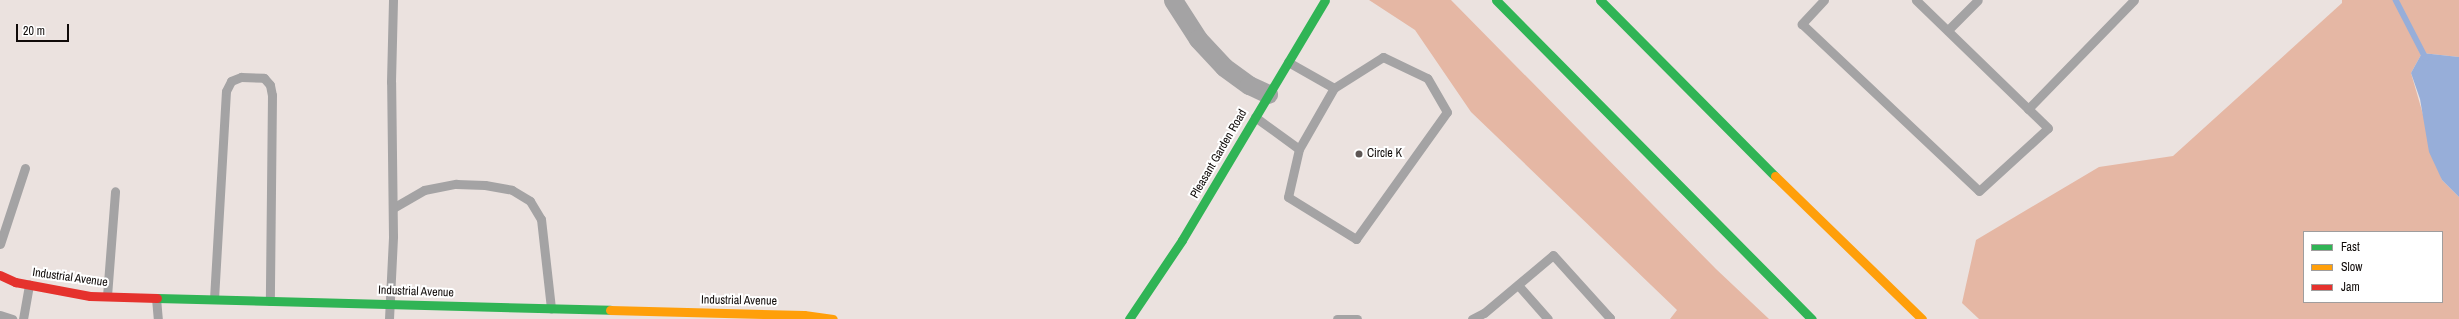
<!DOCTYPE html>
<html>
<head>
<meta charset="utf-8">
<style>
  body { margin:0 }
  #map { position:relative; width:2459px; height:319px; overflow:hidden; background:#ebe2df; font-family:"Archivo Narrow",sans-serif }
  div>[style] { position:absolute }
  .forest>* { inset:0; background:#e5b7a4 }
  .water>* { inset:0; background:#97aed9 }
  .stream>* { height:5.5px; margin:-2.75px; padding:0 2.75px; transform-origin:2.75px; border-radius:2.75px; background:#97aed9 }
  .lane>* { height:9px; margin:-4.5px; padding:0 4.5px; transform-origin:4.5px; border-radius:4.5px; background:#a4a3a4 }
  .street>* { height:19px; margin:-9.5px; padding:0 9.5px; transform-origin:9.5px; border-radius:9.5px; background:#a4a3a4 }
  .fast>* { height:9px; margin:-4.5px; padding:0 4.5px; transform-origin:4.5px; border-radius:4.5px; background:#30b455 }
  .slow>* { height:9px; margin:-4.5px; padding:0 4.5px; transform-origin:4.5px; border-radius:4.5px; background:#ff9f0a }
  .jam>* { height:9px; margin:-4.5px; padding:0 4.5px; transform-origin:4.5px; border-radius:4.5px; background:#e5322d }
  .dots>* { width:11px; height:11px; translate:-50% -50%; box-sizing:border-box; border:2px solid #fff; border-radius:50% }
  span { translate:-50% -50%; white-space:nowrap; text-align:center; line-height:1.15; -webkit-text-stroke:4px #fff; paint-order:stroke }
  .street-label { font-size:12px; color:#100b09 }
  .poi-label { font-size:12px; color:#100b09 }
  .left { translate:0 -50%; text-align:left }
  .legend { position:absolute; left:2303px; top:231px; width:140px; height:72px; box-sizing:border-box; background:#fff; border:1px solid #9f9d9d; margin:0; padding:5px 7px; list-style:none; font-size:12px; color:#100b09 }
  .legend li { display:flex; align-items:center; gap:8px; height:20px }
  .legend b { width:20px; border:1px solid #9f9d9d }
  .scale { position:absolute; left:16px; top:24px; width:53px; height:18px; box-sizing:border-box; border:2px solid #100b09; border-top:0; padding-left:5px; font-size:12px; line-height:14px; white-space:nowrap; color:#100b09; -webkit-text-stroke:3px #fff; paint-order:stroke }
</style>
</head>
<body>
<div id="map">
  <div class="forest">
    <div style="clip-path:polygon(1369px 0,1451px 0,1716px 269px,1769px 319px,1670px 319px,1677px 310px,1471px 112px,1415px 30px)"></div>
    <div style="clip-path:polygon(evenodd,2342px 0,2459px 0,2459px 57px,2422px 53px,2411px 73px,2442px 180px,2459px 197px,2459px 319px,1979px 319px,1962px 303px,1976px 240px,2099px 167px,2173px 156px,2342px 3px,2342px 0,2304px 232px,2442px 232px,2442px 302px,2304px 302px,2304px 232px)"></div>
  </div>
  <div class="water">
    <div style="clip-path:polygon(2422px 53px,2459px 57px,2459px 197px,2442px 180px,2429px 152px,2420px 99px,2411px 73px)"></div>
  </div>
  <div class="stream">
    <div style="left:2396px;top:0;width:65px;rotate:62.7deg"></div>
  </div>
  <div class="lane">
    <div style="left:1824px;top:0;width:33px;rotate:133deg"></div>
    <div style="left:1802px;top:24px;width:243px;rotate:43.3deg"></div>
    <div style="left:1979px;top:191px;width:93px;rotate:-42.4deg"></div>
    <div style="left:2048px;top:128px;width:184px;rotate:-135.9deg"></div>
    <div style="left:1948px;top:30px;width:42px;rotate:-45deg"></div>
    <div style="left:2028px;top:109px;width:152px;rotate:-45.8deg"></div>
    <div style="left:1255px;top:117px;width:54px;rotate:36deg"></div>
    <div style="left:1299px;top:149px;width:49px;rotate:102.9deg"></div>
    <div style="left:1288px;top:197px;width:80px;rotate:31.7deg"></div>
    <div style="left:1356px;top:239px;width:156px;rotate:-54.4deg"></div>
    <div style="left:1447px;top:112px;width:39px;rotate:-120deg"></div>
    <div style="left:1427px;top:78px;width:49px;rotate:-154.5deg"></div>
    <div style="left:1383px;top:57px;width:58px;rotate:147.7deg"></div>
    <div style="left:1334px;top:88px;width:53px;rotate:-150.5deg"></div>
    <div style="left:1299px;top:149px;width:70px;rotate:-60.2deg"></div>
    <div style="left:393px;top:208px;width:36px;rotate:-30deg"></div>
    <div style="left:424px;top:190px;width:33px;rotate:-11deg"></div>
    <div style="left:456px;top:184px;width:29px;rotate:2deg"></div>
    <div style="left:485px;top:185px;width:27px;rotate:10deg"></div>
    <div style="left:512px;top:190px;width:21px;rotate:31deg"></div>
    <div style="left:530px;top:201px;width:21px;rotate:59deg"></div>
    <div style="left:541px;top:219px;width:90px;rotate:83.6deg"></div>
    <div style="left:0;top:244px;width:80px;rotate:-71.8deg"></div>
    <div style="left:1518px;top:285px;width:45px;rotate:48.6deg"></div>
    <div style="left:107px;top:296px;width:105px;rotate:-85.6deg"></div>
    <div style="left:156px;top:298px;width:21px;rotate:85deg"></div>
    <div style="left:214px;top:299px;width:208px;rotate:-86.7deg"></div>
    <div style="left:226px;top:91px;width:11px;rotate:-63deg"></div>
    <div style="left:231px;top:81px;width:11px;rotate:-22deg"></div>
    <div style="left:241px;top:77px;width:23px;rotate:2deg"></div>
    <div style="left:264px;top:78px;width:9px;rotate:49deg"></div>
    <div style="left:270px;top:85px;width:10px;rotate:79deg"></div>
    <div style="left:272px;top:95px;width:206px;rotate:90.6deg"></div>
    <div style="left:0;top:315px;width:13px;rotate:18deg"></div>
    <div style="left:23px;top:319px;width:35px;rotate:-80deg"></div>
    <div style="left:389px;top:319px;width:83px;rotate:-87.2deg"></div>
    <div style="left:393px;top:236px;width:154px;rotate:-90.7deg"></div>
    <div style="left:391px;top:82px;width:82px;rotate:-88.6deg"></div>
    <div style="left:1337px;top:319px;width:20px"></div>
    <div style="left:1472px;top:319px;width:13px;rotate:-27deg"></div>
    <div style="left:1484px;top:313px;width:90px;rotate:-40deg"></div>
    <div style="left:1553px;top:255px;width:85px;rotate:47.9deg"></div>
    <div style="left:1610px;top:318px;width:1px;rotate:135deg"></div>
  </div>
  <div class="street">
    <div style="left:1173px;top:0;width:46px;rotate:57.3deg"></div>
    <div style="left:1198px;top:39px;width:38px;rotate:47deg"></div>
    <div style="left:1224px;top:67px;width:31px;rotate:36deg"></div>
    <div style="left:1249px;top:85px;width:21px;rotate:25deg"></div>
  </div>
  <div class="fast">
    <div style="left:1496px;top:0;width:449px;rotate:45.3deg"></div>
    <div style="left:1600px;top:0;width:248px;rotate:45.2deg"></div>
    <div style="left:157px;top:298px;width:453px;rotate:1.5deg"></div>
    <div style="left:1129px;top:319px;width:95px;rotate:-56.1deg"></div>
    <div style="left:1182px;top:240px;width:279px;rotate:-59.2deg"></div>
  </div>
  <div class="slow">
    <div style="left:1775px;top:176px;width:205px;rotate:44.2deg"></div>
    <div style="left:610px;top:310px;width:194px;rotate:1.5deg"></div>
    <div style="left:804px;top:315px;width:29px;rotate:8deg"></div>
  </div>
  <div class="jam">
    <div style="left:0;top:275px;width:17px;rotate:25deg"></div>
    <div style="left:15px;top:282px;width:76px;rotate:10.6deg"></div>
    <div style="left:90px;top:296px;width:67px;rotate:1.7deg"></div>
  </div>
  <div class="dots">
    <div style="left:1359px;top:154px;background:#5d5654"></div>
  </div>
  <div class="street-label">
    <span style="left:1219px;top:154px;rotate:-60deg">Pleasant Garden Road</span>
    <span style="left:70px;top:278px;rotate:8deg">Industrial Avenue</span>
    <span style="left:416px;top:292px;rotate:2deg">Industrial Avenue</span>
    <span style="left:739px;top:301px;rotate:1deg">Industrial Avenue</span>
  </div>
  <div class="poi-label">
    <span class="left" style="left:1367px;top:154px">Circle K</span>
  </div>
  <ul class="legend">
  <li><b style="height:5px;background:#30b455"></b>Fast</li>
  <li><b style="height:5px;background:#ff9f0a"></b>Slow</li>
  <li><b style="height:5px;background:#e5322d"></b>Jam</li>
  </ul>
  <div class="scale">20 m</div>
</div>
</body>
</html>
